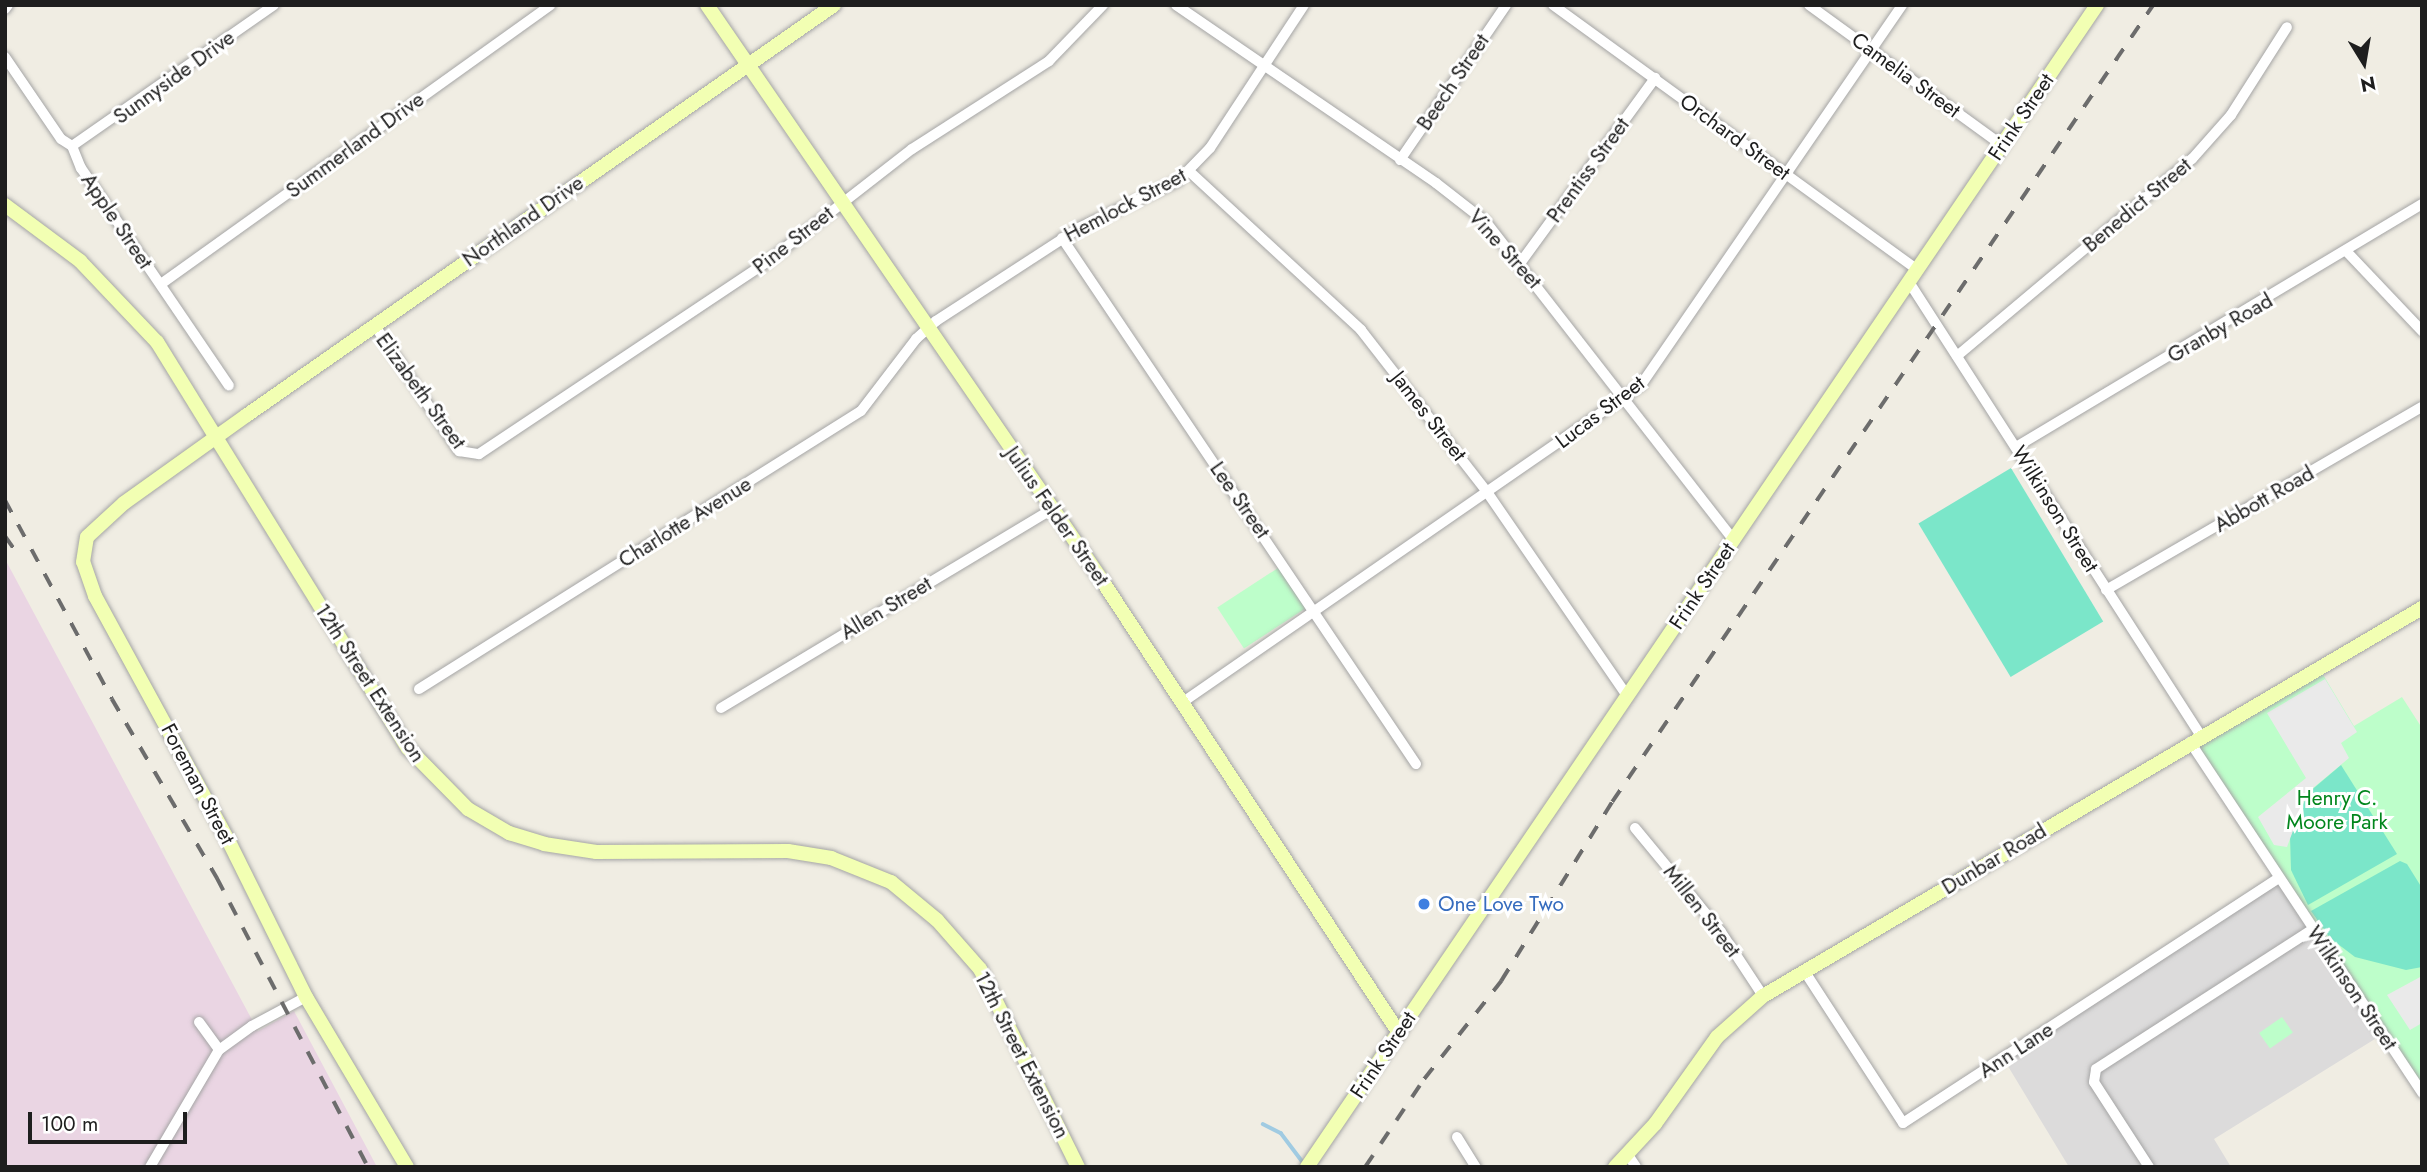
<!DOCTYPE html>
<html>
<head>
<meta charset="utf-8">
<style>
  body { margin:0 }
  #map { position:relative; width:2427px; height:1172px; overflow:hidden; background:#f0ede3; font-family:Jost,sans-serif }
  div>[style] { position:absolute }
  .residential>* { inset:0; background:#dcdbdb }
  .industrial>* { inset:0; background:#ead5e3 }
  .park>* { inset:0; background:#bdfeca; transform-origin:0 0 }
  .pitch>* { inset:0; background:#7be6c9; transform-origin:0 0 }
  .parking>* { inset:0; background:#eaeaea }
  .stream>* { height:3.5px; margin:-1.75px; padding:0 1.75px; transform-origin:1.75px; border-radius:1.75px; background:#a0cbe2 }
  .roads { filter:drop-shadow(0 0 2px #a5a5a5) drop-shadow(0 0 2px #a5a5a5) }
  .street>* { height:10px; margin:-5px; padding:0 5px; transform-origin:5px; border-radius:5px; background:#fff }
  .secondary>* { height:14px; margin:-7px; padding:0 7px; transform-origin:7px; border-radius:7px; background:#f2ffb3 }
  .rail>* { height:3.5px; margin-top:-1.75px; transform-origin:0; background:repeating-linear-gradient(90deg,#6c6c6c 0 14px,transparent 0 28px) }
  .dots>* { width:19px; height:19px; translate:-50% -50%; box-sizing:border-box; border:4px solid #fff; border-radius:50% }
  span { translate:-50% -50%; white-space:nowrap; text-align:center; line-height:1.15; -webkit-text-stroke:6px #fff; paint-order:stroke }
  .street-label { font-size:21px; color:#1e1e1e }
  .park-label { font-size:21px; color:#02861d }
  .shop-label { font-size:21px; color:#366cbe }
  .left { translate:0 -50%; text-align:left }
  .frame { position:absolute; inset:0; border:7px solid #1e1e1e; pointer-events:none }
  .north { position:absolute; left:2329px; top:28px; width:70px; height:70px; -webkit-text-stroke:5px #fff; paint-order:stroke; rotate:169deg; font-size:19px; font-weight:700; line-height:28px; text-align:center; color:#1e1e1e }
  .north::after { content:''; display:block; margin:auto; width:24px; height:32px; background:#1e1e1e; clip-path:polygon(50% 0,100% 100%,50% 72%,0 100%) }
  .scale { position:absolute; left:28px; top:1112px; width:159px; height:32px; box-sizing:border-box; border:4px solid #1e1e1e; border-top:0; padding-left:9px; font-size:21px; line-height:24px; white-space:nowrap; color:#1e1e1e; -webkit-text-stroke:5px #fff; paint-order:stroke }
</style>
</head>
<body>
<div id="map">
  <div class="residential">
    <div style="clip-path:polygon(2279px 878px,2383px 1034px,2214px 1139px,2231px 1167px,2069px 1167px,2003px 1058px)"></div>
  </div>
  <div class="industrial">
    <div style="clip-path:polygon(5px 559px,258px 1031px,294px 1011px,377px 1167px,5px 1167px)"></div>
  </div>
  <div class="park">
    <div style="left:1281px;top:566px;width:49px;height:76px;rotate:57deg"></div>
    <div style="clip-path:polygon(2319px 668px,2354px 726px,2402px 697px,2422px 728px,2422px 1093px,2190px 742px)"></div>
    <div style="left:2282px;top:1017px;width:19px;height:28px;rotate:55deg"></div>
  </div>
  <div class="pitch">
    <div style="left:2011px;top:468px;width:179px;height:108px;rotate:59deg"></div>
    <div style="clip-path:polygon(2341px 765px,2397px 854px,2308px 905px,2291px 870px,2290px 836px,2308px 793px)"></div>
    <div style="clip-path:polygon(2400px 861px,2407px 864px,2422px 888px,2422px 967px,2406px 970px,2355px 957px,2330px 938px,2311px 911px)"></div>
  </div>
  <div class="parking">
    <div style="clip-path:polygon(2325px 679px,2357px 732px,2341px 743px,2349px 758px,2307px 793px,2287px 847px,2274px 845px,2258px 817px,2306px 778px,2267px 713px)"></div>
    <div style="clip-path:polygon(2422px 976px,2422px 1023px,2410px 1030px,2387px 995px)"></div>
  </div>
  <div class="stream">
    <div style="left:1263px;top:1124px;width:20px;rotate:27deg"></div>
    <div style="left:1281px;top:1133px;width:40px;rotate:53deg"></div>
  </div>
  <div class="roads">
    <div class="street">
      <div style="left:1176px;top:5px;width:315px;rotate:34.4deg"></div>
      <div style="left:1436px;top:183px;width:63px;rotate:38deg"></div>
      <div style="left:1486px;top:222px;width:402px;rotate:52.1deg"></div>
      <div style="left:1553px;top:5px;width:450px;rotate:36deg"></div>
      <div style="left:1809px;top:5px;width:238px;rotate:36deg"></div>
      <div style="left:5px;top:9px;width:5px;rotate:-53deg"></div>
      <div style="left:5px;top:57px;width:99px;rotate:55.7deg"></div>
      <div style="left:61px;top:139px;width:13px;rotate:32deg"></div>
      <div style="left:72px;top:146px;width:24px;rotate:68deg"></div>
      <div style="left:81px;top:168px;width:263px;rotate:55.8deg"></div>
      <div style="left:72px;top:146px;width:246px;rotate:-34.9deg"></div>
      <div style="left:1400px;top:160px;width:188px;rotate:-55.6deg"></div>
      <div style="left:1190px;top:172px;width:233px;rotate:42.7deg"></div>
      <div style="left:1361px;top:330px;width:205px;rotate:52.1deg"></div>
      <div style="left:1487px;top:492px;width:247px;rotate:55.5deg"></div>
      <div style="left:1062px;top:238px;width:634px;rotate:56.06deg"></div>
      <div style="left:2348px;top:253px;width:108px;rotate:46.5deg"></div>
      <div style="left:1521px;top:262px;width:228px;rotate:-53.9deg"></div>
      <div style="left:1909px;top:282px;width:540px;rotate:57.25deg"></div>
      <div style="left:161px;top:284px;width:479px;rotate:-35.6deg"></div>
      <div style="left:375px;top:326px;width:151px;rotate:56.1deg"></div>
      <div style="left:459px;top:451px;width:20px;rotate:9deg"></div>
      <div style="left:479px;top:454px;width:348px;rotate:-33.7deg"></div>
      <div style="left:768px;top:261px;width:182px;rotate:-37.9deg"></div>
      <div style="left:912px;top:149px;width:163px;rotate:-32.7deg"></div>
      <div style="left:1049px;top:61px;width:78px;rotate:-46deg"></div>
      <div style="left:1957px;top:356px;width:307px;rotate:-40deg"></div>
      <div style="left:2192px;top:159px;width:59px;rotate:-48.4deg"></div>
      <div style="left:2231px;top:115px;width:104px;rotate:-57.5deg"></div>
      <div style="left:2016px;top:447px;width:473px;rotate:-30.9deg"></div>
      <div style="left:2106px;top:590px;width:365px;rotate:-30.1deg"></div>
      <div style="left:419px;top:689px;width:522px;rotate:-32.17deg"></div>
      <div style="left:861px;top:411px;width:91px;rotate:-52.6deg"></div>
      <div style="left:916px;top:339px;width:27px;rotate:-42deg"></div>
      <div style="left:936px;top:321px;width:171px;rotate:-33deg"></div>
      <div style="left:1079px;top:228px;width:110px;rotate:-25.4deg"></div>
      <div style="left:1178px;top:181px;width:46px;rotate:-45.9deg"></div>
      <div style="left:1210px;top:148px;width:171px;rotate:-56.7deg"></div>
      <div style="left:1183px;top:702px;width:557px;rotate:-34.69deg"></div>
      <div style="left:1641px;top:385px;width:461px;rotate:-55.5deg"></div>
      <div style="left:721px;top:708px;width:386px;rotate:-31deg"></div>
      <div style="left:2190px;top:742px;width:421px;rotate:56.5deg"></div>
      <div style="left:1635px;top:828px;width:135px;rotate:50.4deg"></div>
      <div style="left:1721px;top:932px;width:77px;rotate:56.7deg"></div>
      <div style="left:1805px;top:972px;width:180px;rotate:57deg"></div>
      <div style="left:1903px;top:1123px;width:449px;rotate:-33.1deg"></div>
      <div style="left:199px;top:1022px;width:34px;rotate:54deg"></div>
      <div style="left:1457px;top:1137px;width:36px;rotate:58deg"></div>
      <div style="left:1628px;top:1155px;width:14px;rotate:56deg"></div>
      <div style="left:150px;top:1167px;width:136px;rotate:-59.5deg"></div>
      <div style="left:219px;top:1050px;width:41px;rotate:-36deg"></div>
      <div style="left:252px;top:1026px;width:61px;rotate:-28.2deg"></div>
      <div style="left:2149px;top:1167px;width:101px;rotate:-122.9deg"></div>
      <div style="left:2094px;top:1082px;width:13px;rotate:-81deg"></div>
      <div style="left:2096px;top:1069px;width:258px;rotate:-32.8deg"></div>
    </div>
    <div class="secondary">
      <div style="left:707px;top:5px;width:696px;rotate:55.53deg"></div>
      <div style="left:1101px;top:579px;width:543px;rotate:56.72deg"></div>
      <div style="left:5px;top:205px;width:94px;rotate:36.7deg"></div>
      <div style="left:80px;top:261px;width:112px;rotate:46.5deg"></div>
      <div style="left:157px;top:342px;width:477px;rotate:58.3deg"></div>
      <div style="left:408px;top:748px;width:86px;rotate:45.5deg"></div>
      <div style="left:468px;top:809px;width:48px;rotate:30.3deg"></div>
      <div style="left:509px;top:833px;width:37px;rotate:17deg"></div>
      <div style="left:544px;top:844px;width:53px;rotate:8.7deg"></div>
      <div style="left:596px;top:852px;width:192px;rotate:-0.3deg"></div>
      <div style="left:788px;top:851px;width:44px;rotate:9.2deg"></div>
      <div style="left:831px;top:858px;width:65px;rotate:21.8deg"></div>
      <div style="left:891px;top:882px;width:60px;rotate:39.6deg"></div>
      <div style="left:937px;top:920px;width:65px;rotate:48.7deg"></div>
      <div style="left:980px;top:969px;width:221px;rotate:63.7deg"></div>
      <div style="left:407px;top:1167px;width:198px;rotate:-120.7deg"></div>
      <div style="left:306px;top:997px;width:175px;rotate:-116.4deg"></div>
      <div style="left:228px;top:840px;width:278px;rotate:-118.6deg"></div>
      <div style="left:95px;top:596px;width:36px;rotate:-109deg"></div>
      <div style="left:83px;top:562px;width:25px;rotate:-81deg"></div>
      <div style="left:87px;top:537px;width:50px;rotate:-42.6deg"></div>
      <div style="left:124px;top:503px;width:151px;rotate:-35.6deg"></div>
      <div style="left:247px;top:415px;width:716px;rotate:-34.93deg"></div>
      <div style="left:1307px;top:1167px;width:1405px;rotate:-55.79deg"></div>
      <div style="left:1615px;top:1167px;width:59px;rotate:-47.1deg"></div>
      <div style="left:1655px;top:1124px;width:107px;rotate:-54.5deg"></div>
      <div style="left:1717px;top:1037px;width:62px;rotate:-41.7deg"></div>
      <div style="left:1763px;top:996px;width:765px;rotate:-30.49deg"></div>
    </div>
  </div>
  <div class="rail">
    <div style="left:5px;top:500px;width:226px;rotate:61.7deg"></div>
    <div style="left:112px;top:699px;width:208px;rotate:59.6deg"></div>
    <div style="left:217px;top:878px;width:326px;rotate:62.4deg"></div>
    <div style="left:5px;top:536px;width:19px;rotate:55deg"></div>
    <div style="left:1365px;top:1167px;width:106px;rotate:-56.2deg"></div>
    <div style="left:1424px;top:1079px;width:125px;rotate:-51.8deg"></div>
    <div style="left:1501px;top:981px;width:211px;rotate:-58.2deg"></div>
    <div style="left:1612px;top:802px;width:963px;rotate:-55.83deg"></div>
  </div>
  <div class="dots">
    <div style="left:1424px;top:904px;background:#3f7fe0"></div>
  </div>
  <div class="street-label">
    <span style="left:1906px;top:75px;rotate:36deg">Camelia Street</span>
    <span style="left:174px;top:77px;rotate:-36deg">Sunnyside Drive</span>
    <span style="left:1453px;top:82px;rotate:-56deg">Beech Street</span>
    <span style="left:2021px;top:117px;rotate:-56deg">Frink Street</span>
    <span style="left:1735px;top:137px;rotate:36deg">Orchard Street</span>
    <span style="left:355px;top:145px;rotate:-36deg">Summerland Drive</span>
    <span style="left:1588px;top:170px;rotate:-54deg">Prentiss Street</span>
    <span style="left:1125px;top:205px;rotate:-28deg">Hemlock Street</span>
    <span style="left:2137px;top:205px;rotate:-40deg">Benedict Street</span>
    <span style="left:117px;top:221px;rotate:56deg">Apple Street</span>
    <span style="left:523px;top:221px;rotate:-35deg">Northland Drive</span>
    <span style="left:793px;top:240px;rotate:-38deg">Pine Street</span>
    <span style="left:1505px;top:249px;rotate:48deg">Vine Street</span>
    <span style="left:2220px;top:328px;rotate:-30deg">Granby Road</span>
    <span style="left:421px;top:391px;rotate:54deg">Elizabeth Street</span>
    <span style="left:1600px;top:412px;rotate:-37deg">Lucas Street</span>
    <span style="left:1429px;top:416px;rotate:52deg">James Street</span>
    <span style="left:2264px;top:499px;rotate:-30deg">Abbott Road</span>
    <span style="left:1240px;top:500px;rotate:55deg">Lee Street</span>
    <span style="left:2055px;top:509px;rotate:58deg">Wilkinson Street</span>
    <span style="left:1057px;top:516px;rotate:55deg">Julius Felder Street</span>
    <span style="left:685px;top:522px;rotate:-32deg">Charlotte Avenue</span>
    <span style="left:1702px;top:586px;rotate:-56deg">Frink Street</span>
    <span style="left:886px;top:608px;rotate:-31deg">Allen Street</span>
    <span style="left:370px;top:683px;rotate:57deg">12th Street Extension</span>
    <span style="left:198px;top:784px;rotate:62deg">Foreman Street</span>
    <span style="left:1994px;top:859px;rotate:-31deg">Dunbar Road</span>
    <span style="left:1702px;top:911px;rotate:52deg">Millen Street</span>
    <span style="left:2352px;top:988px;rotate:56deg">Wilkinson Street</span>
    <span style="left:2016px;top:1050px;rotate:-33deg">Ann Lane</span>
    <span style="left:1022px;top:1055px;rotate:63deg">12th Street Extension</span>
    <span style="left:1383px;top:1055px;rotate:-56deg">Frink Street</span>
  </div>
  <div class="park-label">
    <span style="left:2337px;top:810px">Henry C.<br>Moore Park</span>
  </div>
  <div class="shop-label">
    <span class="left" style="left:1438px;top:904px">One Love Two</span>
  </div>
  <div class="frame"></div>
  <div class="north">N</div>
  <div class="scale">100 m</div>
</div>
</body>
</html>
